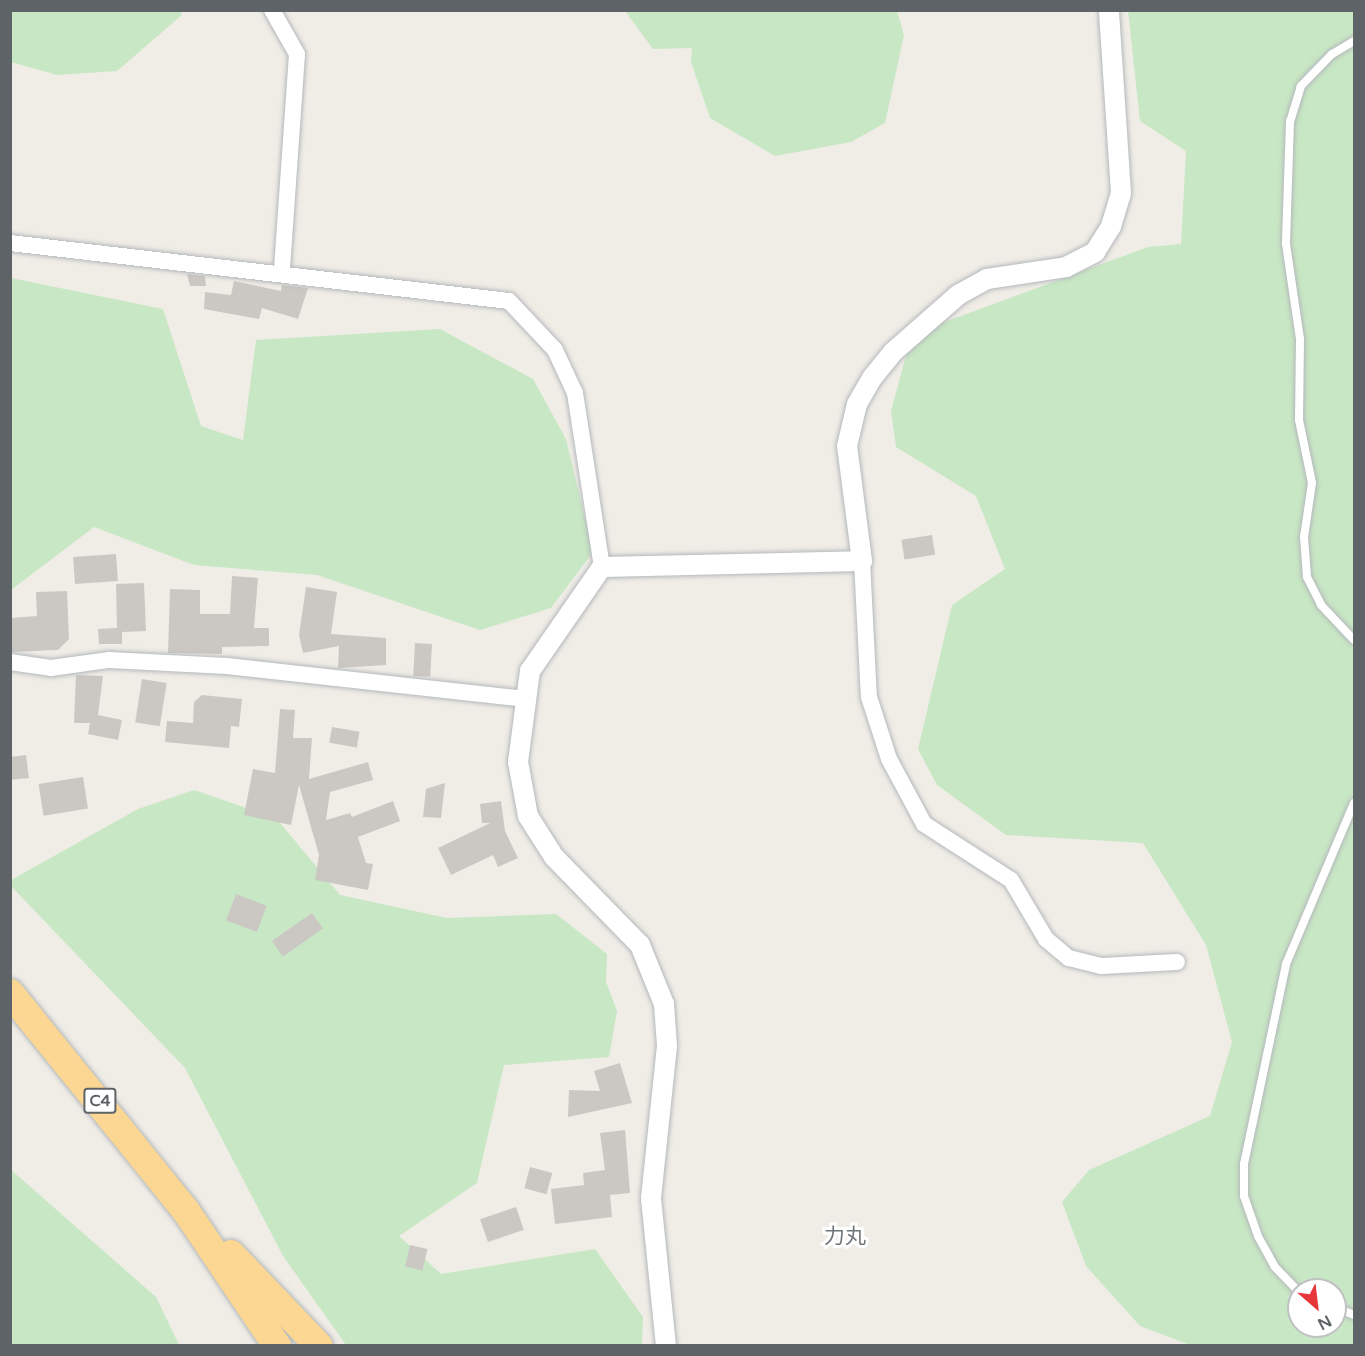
<!DOCTYPE html>
<html>
<head>
<meta charset="utf-8">
<style>
  body { margin:0 }
  #map { position:relative; width:1365px; height:1356px; overflow:hidden; background:#f0ede7; font-family:"Varela Round","Noto Sans JP",sans-serif }
  div>[style] { position:absolute }
  .green>* { inset:0; background:#c8e7c4 }
  .building>* { inset:0; background:#cbc8c3; transform-origin:0 0 }
  .roads { filter:drop-shadow(0 0 2px #b4b8bb) drop-shadow(0 0 2px #b4b8bb) }
  .service>* { height:8px; margin:-4px; padding:0 4px; transform-origin:4px; border-radius:4px; background:#fff }
  .minor>* { height:16px; margin:-8px; padding:0 8px; transform-origin:8px; border-radius:8px; background:#fff }
  .tertiary>* { height:20px; margin:-10px; padding:0 10px; transform-origin:10px; border-radius:10px; background:#fff }
  .motorway>* { height:28px; margin:-14px; padding:0 14px; transform-origin:14px; border-radius:14px; background:#fbd793 }
  span { translate:-50% -50%; white-space:nowrap; text-align:center; line-height:1.15; -webkit-text-stroke:6px #fff; paint-order:stroke }
  .shield-label span { padding:2px 4px; background:#fff; border:2px solid; border-radius:4px; -webkit-text-stroke-width:0 }
  .shield-label { font-size:16px; color:#5e6367; font-weight:700 }
  .quarter-label { font-size:21px; color:#6f7579 }
  .frame { position:absolute; inset:0; border:12px solid #5e6367; pointer-events:none }
  .north { position:absolute; left:1287px; top:1278px; width:60px; height:60px; box-sizing:border-box; background:#fff; border:2px solid #bfc1c2; border-radius:50%; rotate:152deg; font-size:16px; font-weight:700; line-height:24px; text-align:center; color:#5e6367 }
  .north::after { content:''; display:block; margin:auto; width:21px; height:27px; background:#e7363a; clip-path:polygon(50% 0,100% 100%,50% 72%,0 100%) }
</style>
</head>
<body>
<div id="map">
  <div class="green">
    <div style="clip-path:polygon(180px 10px,182px 15px,117px 71px,57px 75px,11px 62px,11px 11px)"></div>
    <div style="clip-path:polygon(625px 11px,897px 11px,904px 35px,885px 123px,851px 142px,775px 156px,710px 118px,691px 62px,692px 48px,653px 49px)"></div>
    <div style="clip-path:polygon(evenodd,1128px 11px,1354px 11px,1354px 1345px,1190px 1345px,1140px 1326px,1086px 1266px,1062px 1202px,1089px 1170px,1210px 1116px,1232px 1042px,1206px 945px,1143px 843px,1006px 835px,937px 785px,918px 749px,952px 605px,1005px 569px,976px 496px,896px 447px,891px 411px,912px 334px,1148px 247px,1181px 244px,1186px 151px,1140px 121px,1128px 11px,1299px 1290px,1335px 1290px,1335px 1326px,1299px 1326px,1299px 1290px)"></div>
    <div style="clip-path:polygon(11px 278px,163px 309px,201px 426px,243px 440px,256px 340px,440px 329px,533px 379px,566px 439px,593px 552px,551px 608px,480px 630px,317px 575px,194px 565px,94px 527px,11px 590px)"></div>
    <div style="clip-path:polygon(194px 790px,276px 818px,340px 895px,447px 918px,556px 914px,607px 954px,606px 982px,617px 1011px,609px 1057px,504px 1065px,477px 1183px,399px 1236px,441px 1274px,595px 1249px,643px 1317px,642px 1345px,346px 1345px,283px 1256px,185px 1068px,11px 886px,11px 880px,138px 809px)"></div>
    <div style="clip-path:polygon(10px 1169px,156px 1297px,179px 1345px,11px 1345px)"></div>
  </div>
  <div class="building">
    <div style="clip-path:polygon(187px 274px,205px 276px,206px 286px,190px 286px)"></div>
    <div style="clip-path:polygon(234px 281px,281px 291px,282px 285px,308px 288px,298px 319px,262px 308px,259px 319px,204px 309px,205px 292px,231px 295px)"></div>
    <div style="left:932px;top:535px;width:20px;height:31px;rotate:81deg"></div>
    <div style="left:116px;top:554px;width:27px;height:43px;rotate:86deg"></div>
    <div style="clip-path:polygon(232px 576px,258px 578px,254px 628px,269px 628px,269px 646px,222px 647px,222px 654px,168px 653px,170px 589px,200px 590px,200px 614px,230px 614px)"></div>
    <div style="clip-path:polygon(144px 583px,146px 631px,122px 632px,122px 644px,99px 644px,98px 629px,117px 628px,116px 584px)"></div>
    <div style="clip-path:polygon(306px 587px,337px 592px,331px 634px,386px 638px,386px 665px,338px 668px,339px 646px,303px 653px,299px 635px)"></div>
    <div style="clip-path:polygon(67px 591px,69px 639px,58px 650px,10px 652px,10px 618px,37px 616px,36px 592px)"></div>
    <div style="left:415px;top:643px;width:17px;height:33px;rotate:3deg"></div>
    <div style="clip-path:polygon(76px 675px,103px 676px,98px 715px,122px 720px,118px 740px,88px 734px,90px 723px,74px 723px)"></div>
    <div style="left:142px;top:679px;width:25px;height:44px;rotate:9deg"></div>
    <div style="clip-path:polygon(202px 695px,242px 699px,239px 727px,231px 726px,229px 748px,165px 742px,167px 721px,193px 723px,194px 702px)"></div>
    <div style="clip-path:polygon(280px 709px,295px 710px,293px 738px,312px 738px,309px 779px,368px 762px,373px 780px,330px 792px,326px 820px,350px 813px,352px 817px,393px 801px,400px 821px,358px 837px,366px 863px,373px 864px,368px 890px,315px 880px,319px 855px,299px 785px,291px 825px,244px 815px,253px 769px,275px 773px)"></div>
    <div style="left:332px;top:727px;width:28px;height:16px;rotate:10deg"></div>
    <div style="clip-path:polygon(26px 755px,29px 778px,10px 780px,10px 757px)"></div>
    <div style="left:83px;top:777px;width:32px;height:45px;rotate:81deg"></div>
    <div style="clip-path:polygon(445px 783px,441px 818px,423px 817px,426px 789px)"></div>
    <div style="clip-path:polygon(501px 801px,505px 831px,518px 858px,498px 867px,493px 855px,451px 875px,438px 848px,490px 823px,482px 823px,480px 804px)"></div>
    <div style="left:236px;top:894px;width:33px;height:28px;rotate:21deg"></div>
    <div style="left:312px;top:913px;width:19px;height:49px;rotate:55deg"></div>
    <div style="clip-path:polygon(620px 1063px,632px 1103px,568px 1117px,569px 1090px,600px 1091px,594px 1071px)"></div>
    <div style="clip-path:polygon(625px 1130px,630px 1193px,610px 1195px,612px 1217px,555px 1224px,551px 1189px,584px 1185px,583px 1173px,605px 1170px,600px 1133px)"></div>
    <div style="left:530px;top:1167px;width:23px;height:22px;rotate:15deg"></div>
    <div style="left:516px;top:1207px;width:24px;height:38px;rotate:71deg"></div>
    <div style="left:410px;top:1245px;width:18px;height:22px;rotate:13deg"></div>
  </div>
  <div class="roads">
    <div class="service">
      <div style="left:1354px;top:41px;width:26px;rotate:149deg"></div>
      <div style="left:1332px;top:54px;width:45px;rotate:134.1deg"></div>
      <div style="left:1301px;top:86px;width:37px;rotate:107deg"></div>
      <div style="left:1290px;top:121px;width:123px;rotate:91.9deg"></div>
      <div style="left:1286px;top:244px;width:96px;rotate:81.6deg"></div>
      <div style="left:1300px;top:339px;width:81px;rotate:90.7deg"></div>
      <div style="left:1299px;top:420px;width:64px;rotate:78.3deg"></div>
      <div style="left:1312px;top:483px;width:55px;rotate:98.4deg"></div>
      <div style="left:1304px;top:537px;width:40px;rotate:85.7deg"></div>
      <div style="left:1307px;top:577px;width:31px;rotate:63deg"></div>
      <div style="left:1321px;top:605px;width:48px;rotate:46.7deg"></div>
      <div style="left:1299px;top:1292px;width:35px;rotate:-134deg"></div>
      <div style="left:1275px;top:1267px;width:35px;rotate:-119deg"></div>
      <div style="left:1258px;top:1236px;width:42px;rotate:-109.3deg"></div>
      <div style="left:1244px;top:1196px;width:32px;rotate:-90deg"></div>
      <div style="left:1244px;top:1164px;width:204px;rotate:-78.1deg"></div>
      <div style="left:1286px;top:964px;width:175px;rotate:-67.1deg"></div>
      <div style="left:1335px;top:1307px;width:21px;rotate:23deg"></div>
    </div>
    <div class="minor">
      <div style="left:272px;top:10px;width:51px;rotate:60.4deg"></div>
      <div style="left:297px;top:54px;width:218px;rotate:94deg"></div>
      <div style="left:10px;top:243px;width:502px;rotate:6.63deg"></div>
      <div style="left:509px;top:301px;width:67px;rotate:46.8deg"></div>
      <div style="left:555px;top:350px;width:47px;rotate:65.1deg"></div>
      <div style="left:575px;top:393px;width:176px;rotate:81.2deg"></div>
      <div style="left:862px;top:561px;width:136px;rotate:87.1deg"></div>
      <div style="left:869px;top:697px;width:65px;rotate:72.1deg"></div>
      <div style="left:889px;top:759px;width:74px;rotate:61.7deg"></div>
      <div style="left:924px;top:824px;width:103px;rotate:32.8deg"></div>
      <div style="left:1011px;top:880px;width:69px;rotate:59.3deg"></div>
      <div style="left:1046px;top:939px;width:30px;rotate:40deg"></div>
      <div style="left:1069px;top:958px;width:33px;rotate:14deg"></div>
      <div style="left:1101px;top:966px;width:76px;rotate:-3deg"></div>
      <div style="left:10px;top:662px;width:41px;rotate:8.3deg"></div>
      <div style="left:51px;top:668px;width:59px;rotate:-7.9deg"></div>
      <div style="left:109px;top:660px;width:118px;rotate:2.9deg"></div>
      <div style="left:227px;top:666px;width:299px;rotate:6.3deg"></div>
    </div>
    <div class="tertiary">
      <div style="left:666px;top:1346px;width:149px;rotate:-95.8deg"></div>
      <div style="left:651px;top:1198px;width:153px;rotate:-84deg"></div>
      <div style="left:667px;top:1046px;width:42px;rotate:-94.1deg"></div>
      <div style="left:664px;top:1004px;width:64px;rotate:-112.1deg"></div>
      <div style="left:640px;top:945px;width:123px;rotate:-134.3deg"></div>
      <div style="left:554px;top:857px;width:49px;rotate:-122.4deg"></div>
      <div style="left:528px;top:816px;width:55px;rotate:-100.5deg"></div>
      <div style="left:518px;top:762px;width:92px;rotate:-82.5deg"></div>
      <div style="left:530px;top:671px;width:126px;rotate:-55.3deg"></div>
      <div style="left:602px;top:567px;width:260px;rotate:-1.3deg"></div>
      <div style="left:862px;top:561px;width:116px;rotate:-97.4deg"></div>
      <div style="left:847px;top:446px;width:43px;rotate:-76.6deg"></div>
      <div style="left:857px;top:404px;width:30px;rotate:-60deg"></div>
      <div style="left:872px;top:378px;width:33px;rotate:-51deg"></div>
      <div style="left:893px;top:352px;width:86px;rotate:-41.2deg"></div>
      <div style="left:958px;top:295px;width:33px;rotate:-29deg"></div>
      <div style="left:987px;top:279px;width:80px;rotate:-8.6deg"></div>
      <div style="left:1066px;top:267px;width:33px;rotate:-27deg"></div>
      <div style="left:1095px;top:252px;width:31px;rotate:-58deg"></div>
      <div style="left:1111px;top:226px;width:34px;rotate:-73deg"></div>
      <div style="left:1121px;top:193px;width:183px;rotate:-93.8deg"></div>
    </div>
    <div class="motorway">
      <div style="left:10px;top:993px;width:280px;rotate:51.1deg"></div>
      <div style="left:186px;top:1211px;width:163px;rotate:56deg"></div>
      <div style="left:231px;top:1254px;width:127px;rotate:46.3deg"></div>
    </div>
  </div>
  <div class="shield-label">
    <span style="left:100px;top:1101px">C4</span>
  </div>
  <div class="quarter-label">
    <span style="left:845px;top:1237px">力丸</span>
  </div>
  <div class="frame"></div>
  <div class="north">N</div>
</div>
</body>
</html>
